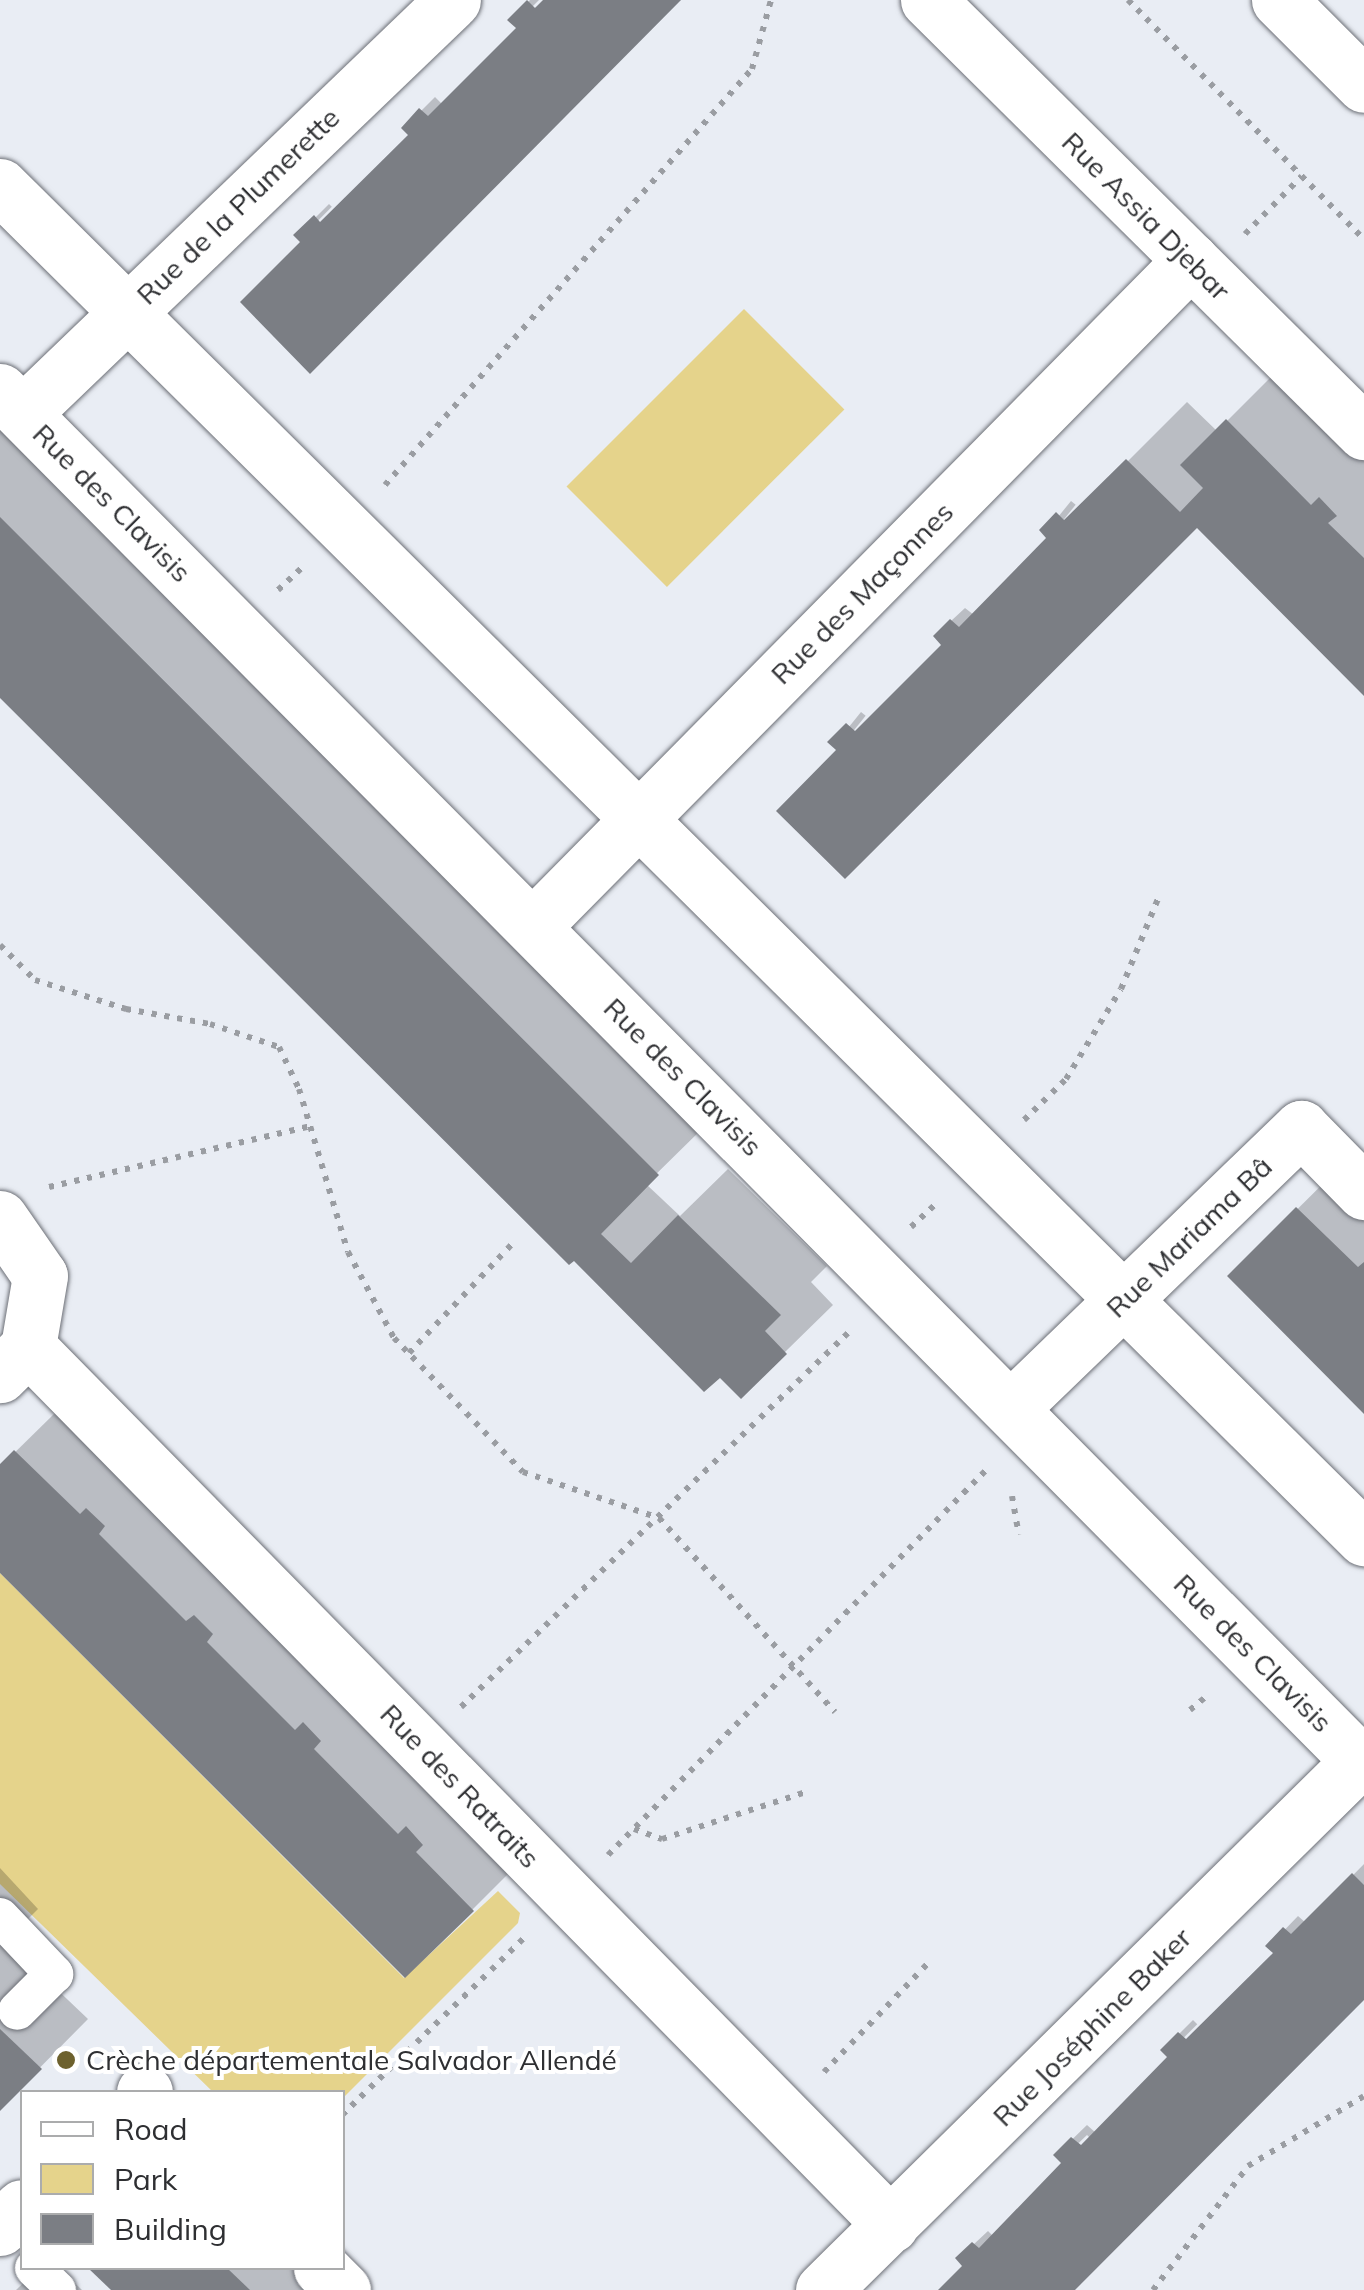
<!DOCTYPE html>
<html>
<head>
<meta charset="utf-8">
<style>
  body { margin:0 }
  #map { position:relative; width:1364px; height:2290px; overflow:hidden; background:#e9edf4; font-family:Mulish,sans-serif }
  div>[style] { position:absolute }
  .green>* { inset:0; background:#e5d38b; transform-origin:0 0 }
  .shadow>* { inset:0; background:#0003; transform-origin:0 0 }
  .building>* { inset:0; background:#7b7e84 }
  .path>* { height:6px; margin-top:-3px; transform-origin:0; background:repeating-linear-gradient(90deg,#9a9da2 0 5px,transparent 0 13px) }
  .roads { filter:drop-shadow(0 0 2px #6c6f76) drop-shadow(0 0 2px #6c6f76) }
  .service>* { height:38px; margin:-19px; padding:0 19px; transform-origin:19px; border-radius:19px; background:#fff }
  .minor>* { height:55px; margin:-27.5px; padding:0 27.5px; transform-origin:27.5px; border-radius:27.5px; background:#fff }
  .primary>* { height:55px; margin:-27.5px; padding:0 27.5px; transform-origin:27.5px; border-radius:27.5px; background:#fff }
  .dots>* { width:28px; height:28px; translate:-50% -50%; box-sizing:border-box; border:5px solid #fff; border-radius:50% }
  span { translate:-50% -50%; white-space:nowrap; text-align:center; line-height:1.15; -webkit-text-stroke:8px #fff; paint-order:stroke }
  .street-label { font-size:28px; color:#2e2f32 }
  .poi-label { font-size:28px; color:#2e2f32 }
  .left { translate:0 -50%; text-align:left }
  .legend { position:absolute; left:20px; top:2090px; width:325px; height:180px; box-sizing:border-box; background:#fff; border:2px solid #abacad; margin:0; padding:12px 18px; list-style:none; font-size:30px; color:#2e2f32 }
  .legend li { display:flex; align-items:center; gap:20px; height:50px }
  .legend b { width:50px; border:2px solid #abacad }
</style>
</head>
<body>
<div id="map">
  <div class="green">
    <div style="left:744px;top:309px;width:142px;height:251px;rotate:45deg"></div>
    <div style="clip-path:polygon(0 1573px,404px 1978px,498px 1891px,520px 1913px,518px 1923px,343px 2098px,342px 2092px,213px 2092px,0 1884px)"></div>
  </div>
  <div class="shadow">
    <div style="clip-path:polygon(530px 0,539px 0,523px 16px,547px 0,681px 0,411px 135px,404px 128px,435px 97px,442px 104px,519px 27px,511px 20px)"></div>
    <div style="left:329px;top:204px;width:4px;height:45px;rotate:45deg"></div>
    <div style="clip-path:polygon(1286px 362px,1364px 440px,1364px 692px,1197px 525px,944px 645px,951px 621px,965px 608px,974px 615px,1187px 402px,1217px 431px)"></div>
    <div style="clip-path:polygon(0 422px,705px 1126px,646px 1184px,680px 1216px,728px 1169px,827px 1266px,811px 1282px,833px 1305px,741px 1395px,0 695px)"></div>
    <div style="left:1071px;top:501px;width:6px;height:41px;rotate:39deg"></div>
    <div style="left:861px;top:712px;width:6px;height:42px;rotate:39deg"></div>
    <div style="clip-path:polygon(1357px 1150px,1364px 1157px,1364px 1409px,1230px 1276px)"></div>
    <div style="clip-path:polygon(55px 1413px,511px 1871px,472px 1910px,0 1569px,0 1467px)"></div>
    <div style="clip-path:polygon(1364px 1864px,1364px 1998px,1072px 2290px,939px 2290px,964px 2265px,959px 2258px,988px 2231px,993px 2236px,1090px 2138px,1087px 2135px,1061px 2160px,1056px 2155px,1087px 2125px,1096px 2133px,1276px 1952px,1269px 1946px,1298px 1916px,1306px 1923px)"></div>
    <div style="clip-path:polygon(0 1868px,38px 1909px,6px 1941px,88px 2019px,0 2108px)"></div>
    <div style="left:1193px;top:2020px;width:6px;height:42px;rotate:45deg"></div>
    <div style="clip-path:polygon(39px 2268px,59px 2268px,82px 2290px,16px 2290px)"></div>
    <div style="clip-path:polygon(92px 2268px,342px 2268px,366px 2290px,114px 2290px)"></div>
  </div>
  <div class="building">
    <div style="clip-path:polygon(527px 0,535px 8px,543px 0,681px 0,310px 374px,240px 302px,300px 242px,293px 235px,314px 215px,320px 222px,408px 135px,401px 128px,419px 108px,428px 116px,516px 28px,507px 20px)"></div>
    <div style="clip-path:polygon(1226px 419px,1311px 505px,1319px 497px,1337px 516px,1328px 523px,1364px 558px,1364px 696px,1197px 528px,845px 879px,776px 811px,836px 750px,827px 742px,846px 723px,855px 731px,941px 645px,933px 636px,950px 619px,959px 627px,1046px 538px,1039px 530px,1056px 512px,1064px 520px,1126px 459px,1180px 512px,1203px 488px,1180px 465px)"></div>
    <div style="clip-path:polygon(0 517px,659px 1175px,601px 1234px,631px 1263px,678px 1215px,781px 1315px,765px 1331px,787px 1354px,741px 1399px,720px 1378px,704px 1392px,574px 1261px,569px 1265px,0 698px)"></div>
    <div style="clip-path:polygon(1296px 1207px,1358px 1267px,1364px 1262px,1364px 1414px,1227px 1276px)"></div>
    <div style="clip-path:polygon(14px 1450px,80px 1514px,86px 1508px,105px 1526px,99px 1534px,186px 1621px,194px 1615px,213px 1634px,207px 1642px,295px 1730px,303px 1722px,321px 1741px,314px 1749px,398px 1834px,406px 1826px,423px 1845px,416px 1852px,474px 1911px,405px 1978px,0 1573px,0 1464px)"></div>
    <div style="clip-path:polygon(1352px 1873px,1364px 1885px,1364px 2000px,1075px 2290px,938px 2290px,962px 2266px,955px 2258px,972px 2242px,979px 2248px,1061px 2163px,1053px 2155px,1071px 2137px,1081px 2145px,1167px 2057px,1160px 2050px,1178px 2032px,1186px 2039px,1273px 1953px,1265px 1946px,1283px 1927px,1291px 1934px)"></div>
    <div style="clip-path:polygon(0 2029px,42px 2069px,0 2111px)"></div>
    <div style="clip-path:polygon(88px 2268px,227px 2268px,250px 2290px,111px 2290px)"></div>
  </div>
  <div class="path">
    <div style="left:1128px;top:0;width:336px;rotate:45.4deg"></div>
    <div style="left:1245px;top:234px;width:81px;rotate:-45.5deg"></div>
    <div style="left:385px;top:485px;width:555px;rotate:-48.58deg"></div>
    <div style="left:752px;top:69px;width:72px;rotate:-74.6deg"></div>
    <div style="left:278px;top:590px;width:33px;rotate:-43deg"></div>
    <div style="left:0;top:945px;width:49px;rotate:45deg"></div>
    <div style="left:35px;top:980px;width:96px;rotate:17.7deg"></div>
    <div style="left:126px;top:1009px;width:85px;rotate:10.1deg"></div>
    <div style="left:210px;top:1024px;width:73px;rotate:18.4deg"></div>
    <div style="left:279px;top:1047px;width:47px;rotate:64.5deg"></div>
    <div style="left:299px;top:1089px;width:170px;rotate:73.3deg"></div>
    <div style="left:348px;top:1252px;width:98px;rotate:61.9deg"></div>
    <div style="left:394px;top:1338px;width:186px;rotate:46.1deg"></div>
    <div style="left:523px;top:1472px;width:144px;rotate:18.7deg"></div>
    <div style="left:659px;top:1518px;width:262px;rotate:47.8deg"></div>
    <div style="left:1024px;top:1120px;width:59px;rotate:-44.3deg"></div>
    <div style="left:1066px;top:1079px;width:105px;rotate:-58.6deg"></div>
    <div style="left:1121px;top:989px;width:97px;rotate:-67.7deg"></div>
    <div style="left:49px;top:1187px;width:269px;rotate:-13.1deg"></div>
    <div style="left:911px;top:1227px;width:38px;rotate:-43deg"></div>
    <div style="left:409px;top:1353px;width:151px;rotate:-46.6deg"></div>
    <div style="left:1012px;top:1496px;width:39px;rotate:80deg"></div>
    <div style="left:461px;top:1707px;width:542px;rotate:-44.03deg"></div>
    <div style="left:1190px;top:1710px;width:23px;rotate:-40deg"></div>
    <div style="left:634px;top:1829px;width:30px;rotate:20deg"></div>
    <div style="left:662px;top:1839px;width:151px;rotate:-18.1deg"></div>
    <div style="left:608px;top:1855px;width:542px;rotate:-45.52deg"></div>
    <div style="left:824px;top:2072px;width:153px;rotate:-46.3deg"></div>
    <div style="left:342px;top:2115px;width:254px;rotate:-44.2deg"></div>
    <div style="left:1153px;top:2290px;width:156px;rotate:-52.5deg"></div>
    <div style="left:1248px;top:2166px;width:135px;rotate:-31.1deg"></div>
  </div>
  <div class="roads">
    <div class="service">
      <div style="left:0;top:1917px;width:79px;rotate:46.5deg"></div>
      <div style="left:54px;top:1974px;width:52px;rotate:135deg"></div>
      <div style="left:34px;top:2268px;width:32px;rotate:44deg"></div>
    </div>
    <div class="minor">
      <div style="left:928px;top:0;width:614px;rotate:44.74deg"></div>
      <div style="left:0;top:186px;width:1921px;rotate:44.75deg"></div>
      <div style="left:0;top:391px;width:1937px;rotate:45.23deg"></div>
      <div style="left:23px;top:413px;width:596px;rotate:-43.84deg"></div>
      <div style="left:533px;top:926px;width:936px;rotate:-45.35deg"></div>
      <div style="left:0;top:1218px;width:70px;rotate:55.4deg"></div>
      <div style="left:40px;top:1276px;width:72px;rotate:99.6deg"></div>
      <div style="left:28px;top:1347px;width:40px;rotate:135deg"></div>
      <div style="left:28px;top:1347px;width:1231px;rotate:45.49deg"></div>
      <div style="left:1012px;top:1407px;width:402px;rotate:-44deg"></div>
      <div style="left:1301px;top:1128px;width:90px;rotate:45.5deg"></div>
      <div style="left:144px;top:2092px;width:1px"></div>
      <div style="left:0;top:2228px;width:30px;rotate:-44deg"></div>
      <div style="left:321px;top:2268px;width:31px;rotate:45deg"></div>
      <div style="left:823px;top:2290px;width:753px;rotate:-44.62deg"></div>
    </div>
    <div class="primary">
      <div style="left:1279px;top:0;width:120px;rotate:45deg"></div>
    </div>
  </div>
  <div class="dots">
    <div style="left:66px;top:2060px;background:#6d612e"></div>
  </div>
  <div class="street-label">
    <span style="left:238px;top:206px;rotate:-44deg">Rue de la Plumerette</span>
    <span style="left:1146px;top:216px;rotate:45deg">Rue Assia Djebar</span>
    <span style="left:112px;top:503px;rotate:45deg">Rue des Clavisis</span>
    <span style="left:862px;top:593px;rotate:-45deg">Rue des Maçonnes</span>
    <span style="left:683px;top:1077px;rotate:45deg">Rue des Clavisis</span>
    <span style="left:1189px;top:1237px;rotate:-44deg">Rue Mariama Bâ</span>
    <span style="left:1253px;top:1653px;rotate:45deg">Rue des Clavisis</span>
    <span style="left:460px;top:1786px;rotate:46deg">Rue des Ratraits</span>
    <span style="left:1092px;top:2027px;rotate:-45deg">Rue Joséphine Baker</span>
  </div>
  <div class="poi-label">
    <span class="left" style="left:86px;top:2060px">Crèche départementale Salvador Allendé</span>
  </div>
  <ul class="legend">
  <li><b style="height:12px;background:#fff"></b>Road</li>
  <li><b style="height:28px;background:#e5d38b"></b>Park</li>
  <li><b style="height:28px;background:#7b7e84"></b>Building</li>
  </ul>
</div>
</body>
</html>
